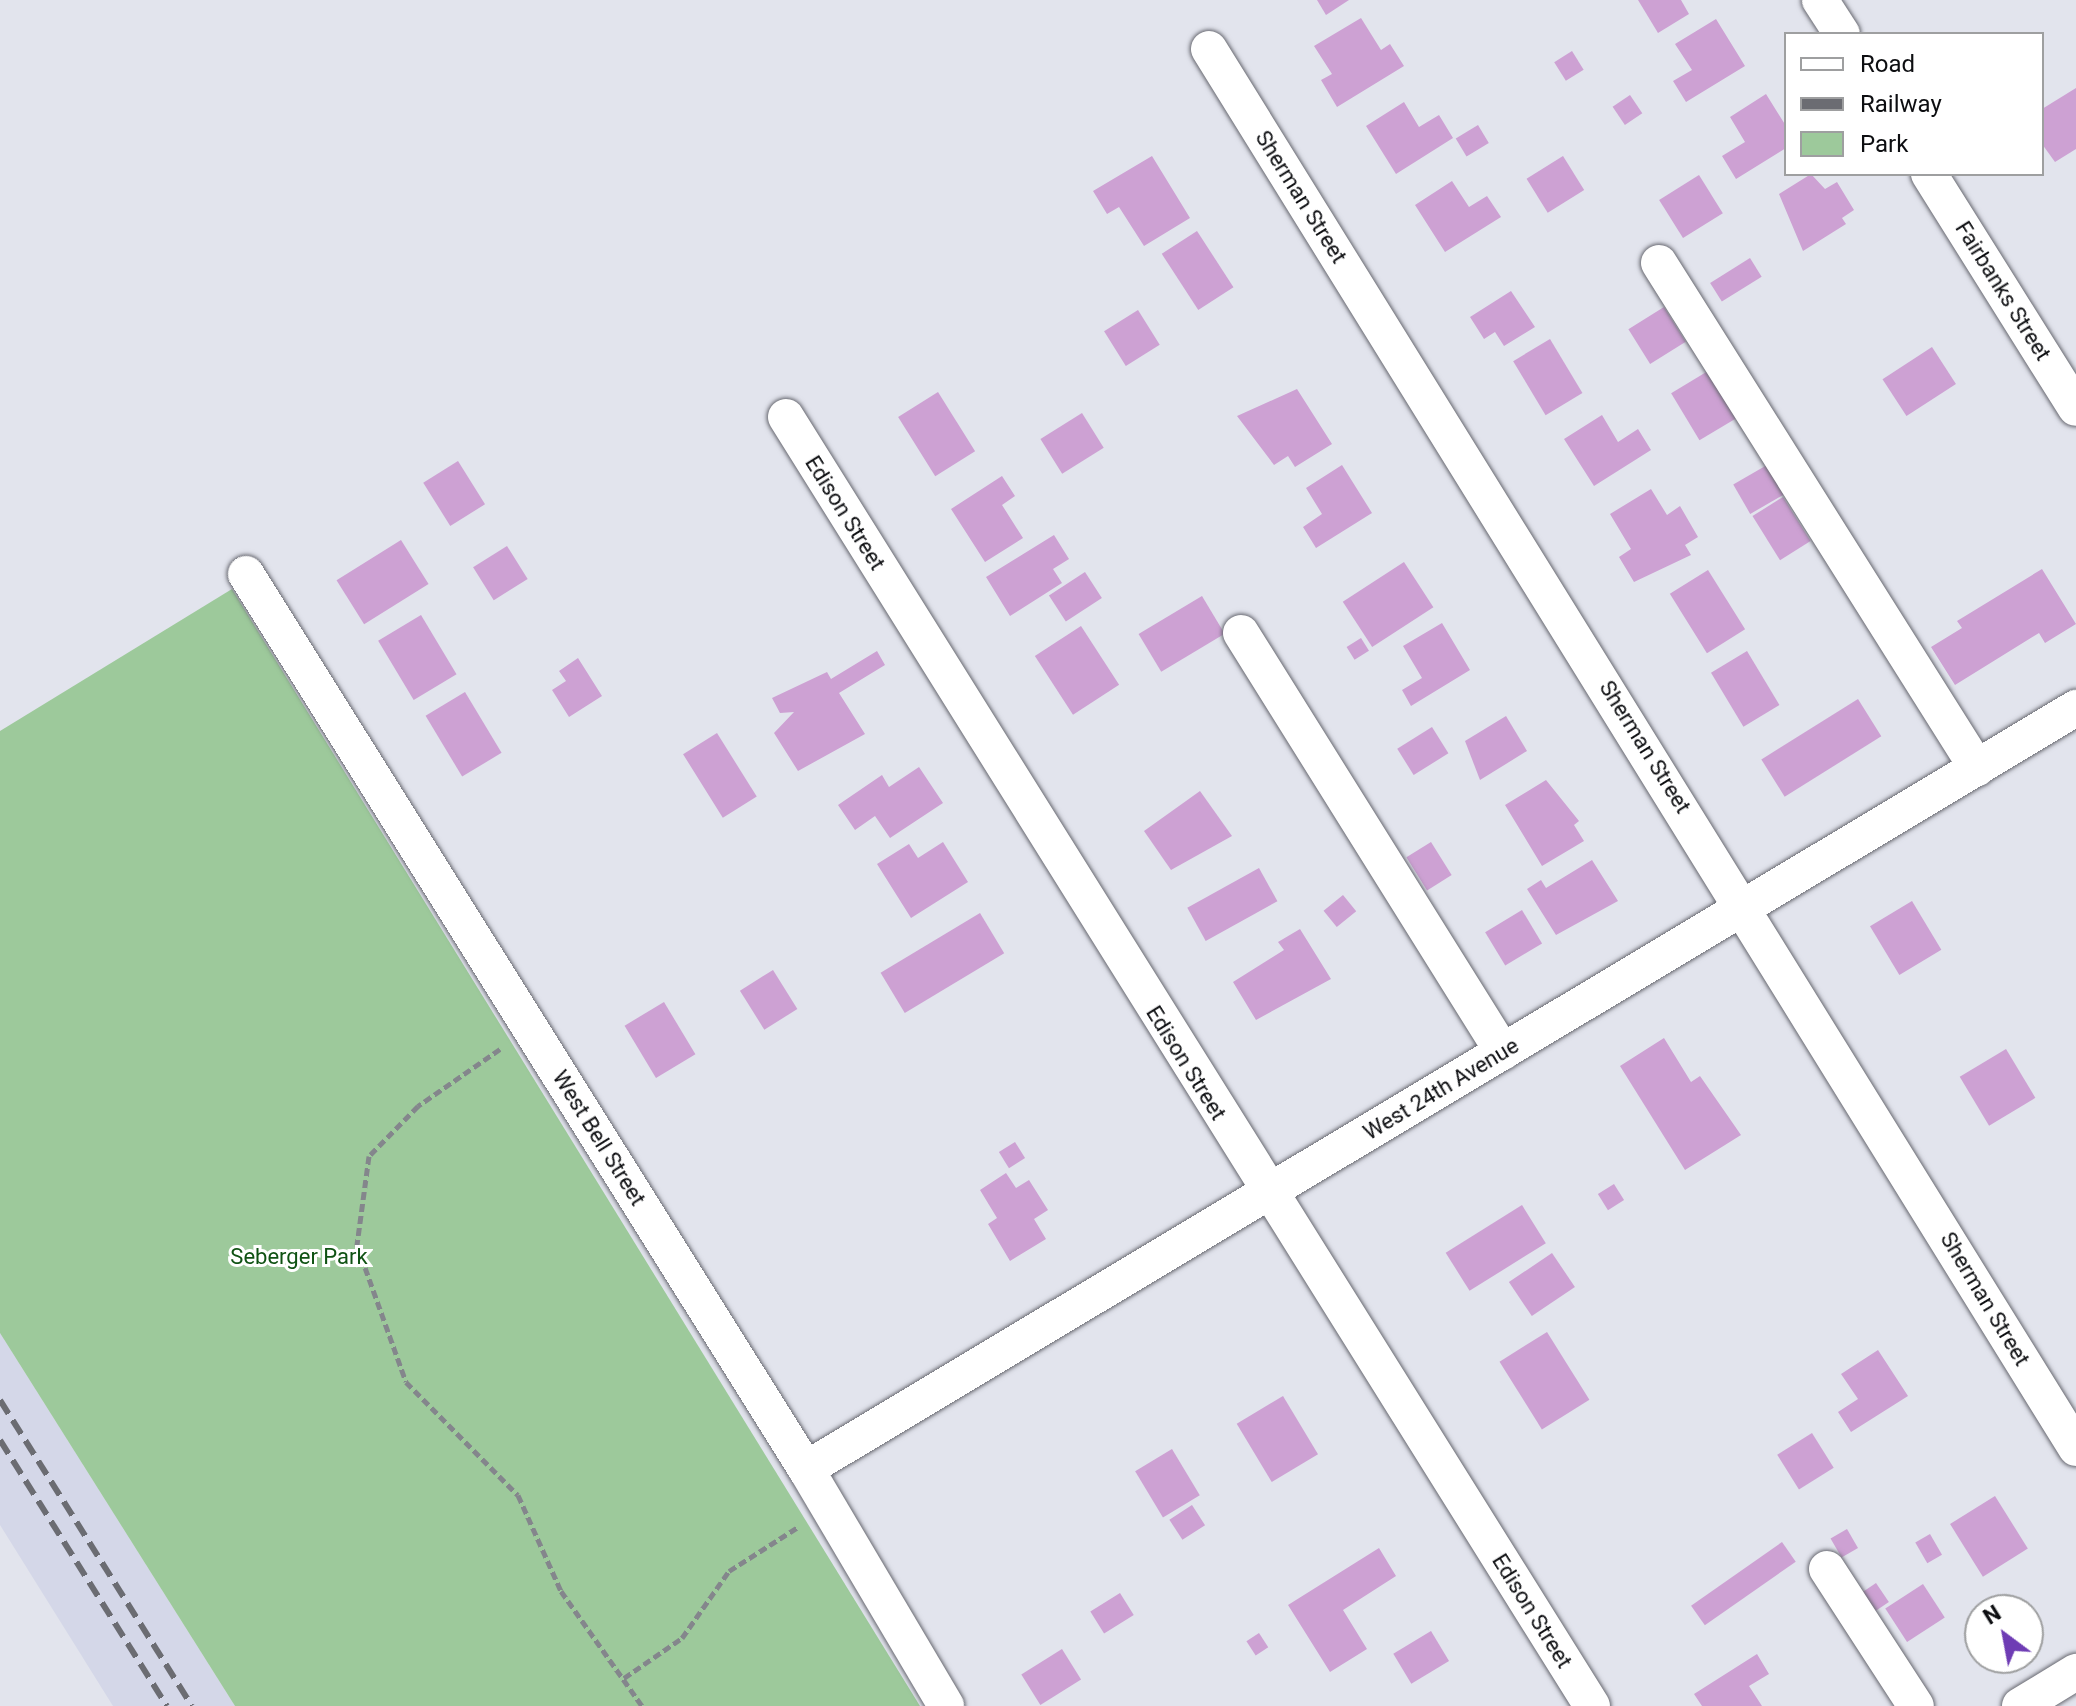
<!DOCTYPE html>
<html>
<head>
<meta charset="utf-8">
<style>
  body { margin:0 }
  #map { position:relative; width:2076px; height:1706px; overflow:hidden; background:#e2e4ed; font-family:Roboto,sans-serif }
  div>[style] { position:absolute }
  .built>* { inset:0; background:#d4d7e8 }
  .green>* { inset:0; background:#9dc99b }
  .building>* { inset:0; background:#cda1d3; transform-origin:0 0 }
  .path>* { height:5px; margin-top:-2.5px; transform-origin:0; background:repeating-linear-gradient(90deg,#84868c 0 8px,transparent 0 12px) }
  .roads { filter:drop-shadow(0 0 2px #676870) drop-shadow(0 0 2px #676870) }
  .minor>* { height:36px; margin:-18px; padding:0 18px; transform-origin:18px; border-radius:18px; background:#fff }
  .rail>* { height:6px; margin-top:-3px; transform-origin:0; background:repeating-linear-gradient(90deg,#6b6c72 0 16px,transparent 0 24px) }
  span { translate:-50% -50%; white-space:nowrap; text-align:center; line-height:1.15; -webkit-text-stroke:6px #fff; paint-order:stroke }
  .street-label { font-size:22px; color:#0d0e11 }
  .park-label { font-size:22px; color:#0f5213 }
  .legend { position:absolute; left:1784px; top:32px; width:260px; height:144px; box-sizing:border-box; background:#fff; border:2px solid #9e9fa0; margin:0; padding:10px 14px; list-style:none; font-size:24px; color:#0d0e11 }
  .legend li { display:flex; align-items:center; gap:16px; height:40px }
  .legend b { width:40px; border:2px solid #9e9fa0 }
  .north { position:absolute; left:1964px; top:1594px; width:80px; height:80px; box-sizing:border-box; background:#fff; border:2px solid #9e9fa0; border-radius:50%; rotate:328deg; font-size:22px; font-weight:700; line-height:32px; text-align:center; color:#0d0e11 }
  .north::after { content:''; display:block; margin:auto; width:28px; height:36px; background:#6e3cb4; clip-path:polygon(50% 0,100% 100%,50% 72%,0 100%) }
</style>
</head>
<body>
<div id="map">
  <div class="built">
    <div style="clip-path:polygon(0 1333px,235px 1706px,113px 1706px,0 1525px)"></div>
  </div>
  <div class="green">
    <div style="clip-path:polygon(232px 589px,920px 1706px,235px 1706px,0 1333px,0 731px)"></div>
  </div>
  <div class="building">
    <div style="clip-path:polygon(1317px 0,1349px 0,1326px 15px)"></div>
    <div style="clip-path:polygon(1638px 0,1681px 0,1689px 14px,1658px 33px)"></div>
    <div style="clip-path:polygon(1361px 18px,1381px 50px,1390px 44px,1404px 66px,1337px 107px,1321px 80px,1332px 74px,1314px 46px)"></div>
    <div style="clip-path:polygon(1716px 19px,1745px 66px,1686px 102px,1673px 81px,1692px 70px,1675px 44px)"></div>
    <div style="left:1572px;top:51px;width:22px;height:21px;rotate:58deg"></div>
    <div style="clip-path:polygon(2076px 88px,2076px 149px,2055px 162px,2042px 144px,2042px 109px)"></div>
    <div style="clip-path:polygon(1766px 94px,1786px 126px,1786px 148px,1736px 179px,1722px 156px,1745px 142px,1730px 117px)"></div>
    <div style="left:1630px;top:95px;width:22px;height:21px;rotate:56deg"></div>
    <div style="clip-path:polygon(1404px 102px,1419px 127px,1439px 115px,1453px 138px,1396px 174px,1366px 126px)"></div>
    <div style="left:1478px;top:125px;width:21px;height:26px;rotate:59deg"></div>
    <div style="clip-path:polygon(1152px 156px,1190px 218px,1144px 246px,1119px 207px,1107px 214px,1093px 191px)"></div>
    <div style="left:1563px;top:156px;width:40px;height:43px;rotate:58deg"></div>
    <div style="clip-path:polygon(1811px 174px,1825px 189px,1837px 182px,1854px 210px,1842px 218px,1846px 224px,1803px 251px,1779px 194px)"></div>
    <div style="left:1699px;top:175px;width:45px;height:47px;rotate:58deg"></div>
    <div style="clip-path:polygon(1452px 181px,1469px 207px,1487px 196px,1501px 217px,1445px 252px,1415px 205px)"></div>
    <div style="left:1197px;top:231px;width:67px;height:42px;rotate:57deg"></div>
    <div style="left:1750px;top:258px;width:22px;height:47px;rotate:58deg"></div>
    <div style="clip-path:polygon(1511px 291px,1535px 327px,1504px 346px,1495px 332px,1484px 339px,1470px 317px)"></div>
    <div style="left:1664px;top:307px;width:41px;height:42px;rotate:58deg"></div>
    <div style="left:1138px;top:310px;width:41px;height:40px;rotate:58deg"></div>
    <div style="left:1550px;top:339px;width:63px;height:43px;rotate:59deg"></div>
    <div style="left:1932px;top:347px;width:44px;height:59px;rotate:57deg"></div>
    <div style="left:1708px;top:371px;width:55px;height:43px;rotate:59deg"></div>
    <div style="clip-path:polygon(1297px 389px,1332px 444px,1295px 467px,1288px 456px,1274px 465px,1237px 416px)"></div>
    <div style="left:938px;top:392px;width:70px;height:47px;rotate:58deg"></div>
    <div style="left:1082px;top:413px;width:41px;height:49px;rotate:58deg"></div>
    <div style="clip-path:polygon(1602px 415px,1618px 442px,1638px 429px,1651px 450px,1594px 486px,1564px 439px)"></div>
    <div style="left:458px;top:461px;width:51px;height:41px;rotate:58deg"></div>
    <div style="clip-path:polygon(1342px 465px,1372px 513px,1316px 548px,1303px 527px,1322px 514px,1306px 488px)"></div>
    <div style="left:1767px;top:465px;width:34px;height:39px;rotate:60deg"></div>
    <div style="clip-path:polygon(1002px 476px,1015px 496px,1002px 505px,1023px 538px,985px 562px,951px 509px)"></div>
    <div style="clip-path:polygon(1651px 489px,1667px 515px,1680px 506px,1698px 537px,1685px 545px,1691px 555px,1634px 582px,1619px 557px,1631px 549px,1610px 514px)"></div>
    <div style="left:1783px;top:497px;width:52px;height:36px;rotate:58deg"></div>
    <div style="clip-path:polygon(1054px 535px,1069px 559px,1053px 569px,1062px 583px,1010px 616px,986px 577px)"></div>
    <div style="left:401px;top:540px;width:52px;height:76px;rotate:58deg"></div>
    <div style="left:507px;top:546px;width:39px;height:40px;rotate:58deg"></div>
    <div style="left:1404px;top:562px;width:54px;height:73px;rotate:57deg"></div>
    <div style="clip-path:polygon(2042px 569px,2076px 624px,2045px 643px,2039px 633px,1955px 685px,1931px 647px,1962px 628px,1957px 621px)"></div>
    <div style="left:1708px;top:570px;width:70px;height:45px;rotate:58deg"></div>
    <div style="left:1085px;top:572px;width:31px;height:43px;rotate:57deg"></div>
    <div style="left:1202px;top:596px;width:44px;height:74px;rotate:59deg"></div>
    <div style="left:421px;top:615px;width:69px;height:50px;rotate:59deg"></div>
    <div style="clip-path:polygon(1442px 623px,1470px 670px,1411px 706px,1402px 690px,1422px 678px,1403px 646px)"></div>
    <div style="left:1081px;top:626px;width:70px;height:55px;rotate:57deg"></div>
    <div style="left:1361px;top:638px;width:15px;height:17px;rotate:58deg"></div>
    <div style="clip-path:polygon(877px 651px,885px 665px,839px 693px,865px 734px,798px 771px,774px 733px,794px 712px,780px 713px,772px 698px,827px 672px,831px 679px)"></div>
    <div style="left:1747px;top:651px;width:63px;height:42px;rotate:59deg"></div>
    <div style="clip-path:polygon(578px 658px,602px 696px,569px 717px,552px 690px,566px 681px,559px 671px)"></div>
    <div style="left:465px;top:692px;width:71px;height:46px;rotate:59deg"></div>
    <div style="left:1858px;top:699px;width:44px;height:114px;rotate:58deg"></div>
    <div style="clip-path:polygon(1506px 716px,1527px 751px,1480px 780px,1465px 741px)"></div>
    <div style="left:1432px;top:727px;width:31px;height:41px;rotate:58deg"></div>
    <div style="left:717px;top:733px;width:75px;height:40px;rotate:58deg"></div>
    <div style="clip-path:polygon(919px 767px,943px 803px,890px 838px,875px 816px,855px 830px,838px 805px,882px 775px,889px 787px)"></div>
    <div style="clip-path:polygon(1546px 780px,1579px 821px,1574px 825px,1584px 841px,1542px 866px,1505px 805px)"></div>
    <div style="clip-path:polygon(1200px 791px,1232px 836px,1171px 870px,1144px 831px)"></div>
    <div style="clip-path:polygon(943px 842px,968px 882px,911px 918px,877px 864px,909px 844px,918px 858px)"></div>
    <div style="left:1431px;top:842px;width:39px;height:29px;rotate:58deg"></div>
    <div style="clip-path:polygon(1592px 860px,1618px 901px,1556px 935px,1527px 889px,1541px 880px,1546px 888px)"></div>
    <div style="left:1259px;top:868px;width:38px;height:82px;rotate:61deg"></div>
    <div style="left:1343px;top:895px;width:21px;height:25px;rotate:51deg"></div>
    <div style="left:1912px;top:901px;width:57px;height:49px;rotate:59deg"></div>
    <div style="left:1522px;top:910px;width:39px;height:43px;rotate:59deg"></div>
    <div style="left:980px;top:913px;width:47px;height:116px;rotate:59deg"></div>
    <div style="clip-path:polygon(1300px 929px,1331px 979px,1256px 1020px,1233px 982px,1284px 950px,1278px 942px)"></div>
    <div style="left:773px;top:970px;width:46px;height:39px;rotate:58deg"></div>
    <div style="left:664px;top:1002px;width:61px;height:46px;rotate:59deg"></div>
    <div style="clip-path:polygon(1664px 1038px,1691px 1082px,1700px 1076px,1741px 1135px,1685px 1170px,1620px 1066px)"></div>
    <div style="left:2006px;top:1049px;width:57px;height:54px;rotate:59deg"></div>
    <div style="left:1015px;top:1142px;width:19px;height:19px;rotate:58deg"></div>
    <div style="clip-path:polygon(1006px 1173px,1016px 1188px,1029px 1180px,1048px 1210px,1034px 1219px,1046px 1239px,1010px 1261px,988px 1224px,997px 1218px,980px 1190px)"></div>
    <div style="left:1614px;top:1184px;width:19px;height:19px;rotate:58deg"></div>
    <div style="left:1522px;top:1205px;width:45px;height:90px;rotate:58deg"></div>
    <div style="left:1552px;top:1253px;width:41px;height:52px;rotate:56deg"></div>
    <div style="left:1547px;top:1332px;width:80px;height:56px;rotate:58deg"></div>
    <div style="clip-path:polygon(1878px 1350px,1908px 1396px,1851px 1432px,1838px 1412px,1858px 1399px,1841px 1374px)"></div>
    <div style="left:1283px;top:1396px;width:68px;height:54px;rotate:59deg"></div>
    <div style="left:1812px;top:1433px;width:41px;height:41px;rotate:58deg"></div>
    <div style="left:1172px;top:1449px;width:54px;height:43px;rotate:59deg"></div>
    <div style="left:1995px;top:1496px;width:62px;height:53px;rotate:58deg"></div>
    <div style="left:1192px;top:1505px;width:24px;height:27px;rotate:57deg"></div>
    <div style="left:1847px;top:1529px;width:22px;height:19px;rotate:60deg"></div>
    <div style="left:1930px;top:1534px;width:24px;height:17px;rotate:60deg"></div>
    <div style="left:1782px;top:1542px;width:24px;height:111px;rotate:55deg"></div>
    <div style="clip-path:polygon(1379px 1548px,1396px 1576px,1343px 1610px,1367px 1649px,1330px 1672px,1288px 1605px)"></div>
    <div style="left:1876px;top:1583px;width:23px;height:17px;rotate:56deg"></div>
    <div style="left:1923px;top:1584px;width:40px;height:45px;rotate:57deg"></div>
    <div style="left:1120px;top:1593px;width:26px;height:35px;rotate:58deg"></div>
    <div style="left:1431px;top:1631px;width:35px;height:44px;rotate:59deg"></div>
    <div style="left:1259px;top:1633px;width:17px;height:15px;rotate:57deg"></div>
    <div style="left:1062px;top:1649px;width:36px;height:48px;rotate:58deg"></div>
    <div style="clip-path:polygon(1757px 1654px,1769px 1674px,1749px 1686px,1762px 1706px,1702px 1706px,1694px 1694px)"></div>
  </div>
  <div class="path">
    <div style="left:500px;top:1049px;width:100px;rotate:145.2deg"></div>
    <div style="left:418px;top:1106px;width:70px;rotate:134.4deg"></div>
    <div style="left:369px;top:1156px;width:90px;rotate:97.7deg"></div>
    <div style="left:357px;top:1245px;width:145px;rotate:70.3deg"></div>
    <div style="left:406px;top:1382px;width:159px;rotate:45.3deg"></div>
    <div style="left:518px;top:1495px;width:105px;rotate:65.9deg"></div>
    <div style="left:561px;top:1591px;width:141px;rotate:54.8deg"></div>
    <div style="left:624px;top:1678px;width:70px;rotate:-34.6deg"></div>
    <div style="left:682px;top:1638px;width:82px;rotate:-55deg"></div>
    <div style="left:729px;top:1571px;width:82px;rotate:-32.5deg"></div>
  </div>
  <div class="roads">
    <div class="minor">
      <div style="left:1820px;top:0;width:40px;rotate:57.1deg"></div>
      <div style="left:1209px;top:49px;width:1646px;rotate:58.21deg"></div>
      <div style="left:1929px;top:174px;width:276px;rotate:57.9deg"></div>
      <div style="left:1659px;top:263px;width:597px;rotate:57.8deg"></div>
      <div style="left:786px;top:417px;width:1520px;rotate:57.98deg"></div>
      <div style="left:246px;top:574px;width:1056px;rotate:57.97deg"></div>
      <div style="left:806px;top:1469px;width:275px;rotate:59.4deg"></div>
      <div style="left:1241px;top:633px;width:494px;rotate:58deg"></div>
      <div style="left:806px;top:1469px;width:1481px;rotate:-30.93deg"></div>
      <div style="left:1827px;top:1569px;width:163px;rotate:57deg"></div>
      <div style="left:2020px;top:1706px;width:66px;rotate:-31.3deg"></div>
    </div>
  </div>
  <div class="rail">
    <div style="left:0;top:1400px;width:361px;rotate:57.9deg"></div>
    <div style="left:0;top:1440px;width:314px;rotate:57.9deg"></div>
  </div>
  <div class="street-label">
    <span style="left:1301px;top:197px;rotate:58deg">Sherman Street</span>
    <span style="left:2003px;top:291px;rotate:58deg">Fairbanks Street</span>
    <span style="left:845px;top:513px;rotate:58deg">Edison Street</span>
    <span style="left:1645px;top:747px;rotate:58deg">Sherman Street</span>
    <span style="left:1186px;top:1063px;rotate:58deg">Edison Street</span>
    <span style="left:1441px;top:1089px;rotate:-31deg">West 24th Avenue</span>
    <span style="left:599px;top:1138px;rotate:58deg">West Bell Street</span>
    <span style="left:1985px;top:1299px;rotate:59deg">Sherman Street</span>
    <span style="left:1532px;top:1611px;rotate:58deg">Edison Street</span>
  </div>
  <div class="park-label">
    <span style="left:299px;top:1257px">Seberger Park</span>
  </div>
  <ul class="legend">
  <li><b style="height:10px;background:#fff"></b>Road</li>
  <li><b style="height:10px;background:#6b6c72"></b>Railway</li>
  <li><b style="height:22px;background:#9dc99b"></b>Park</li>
  </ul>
  <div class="north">N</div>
</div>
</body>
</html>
